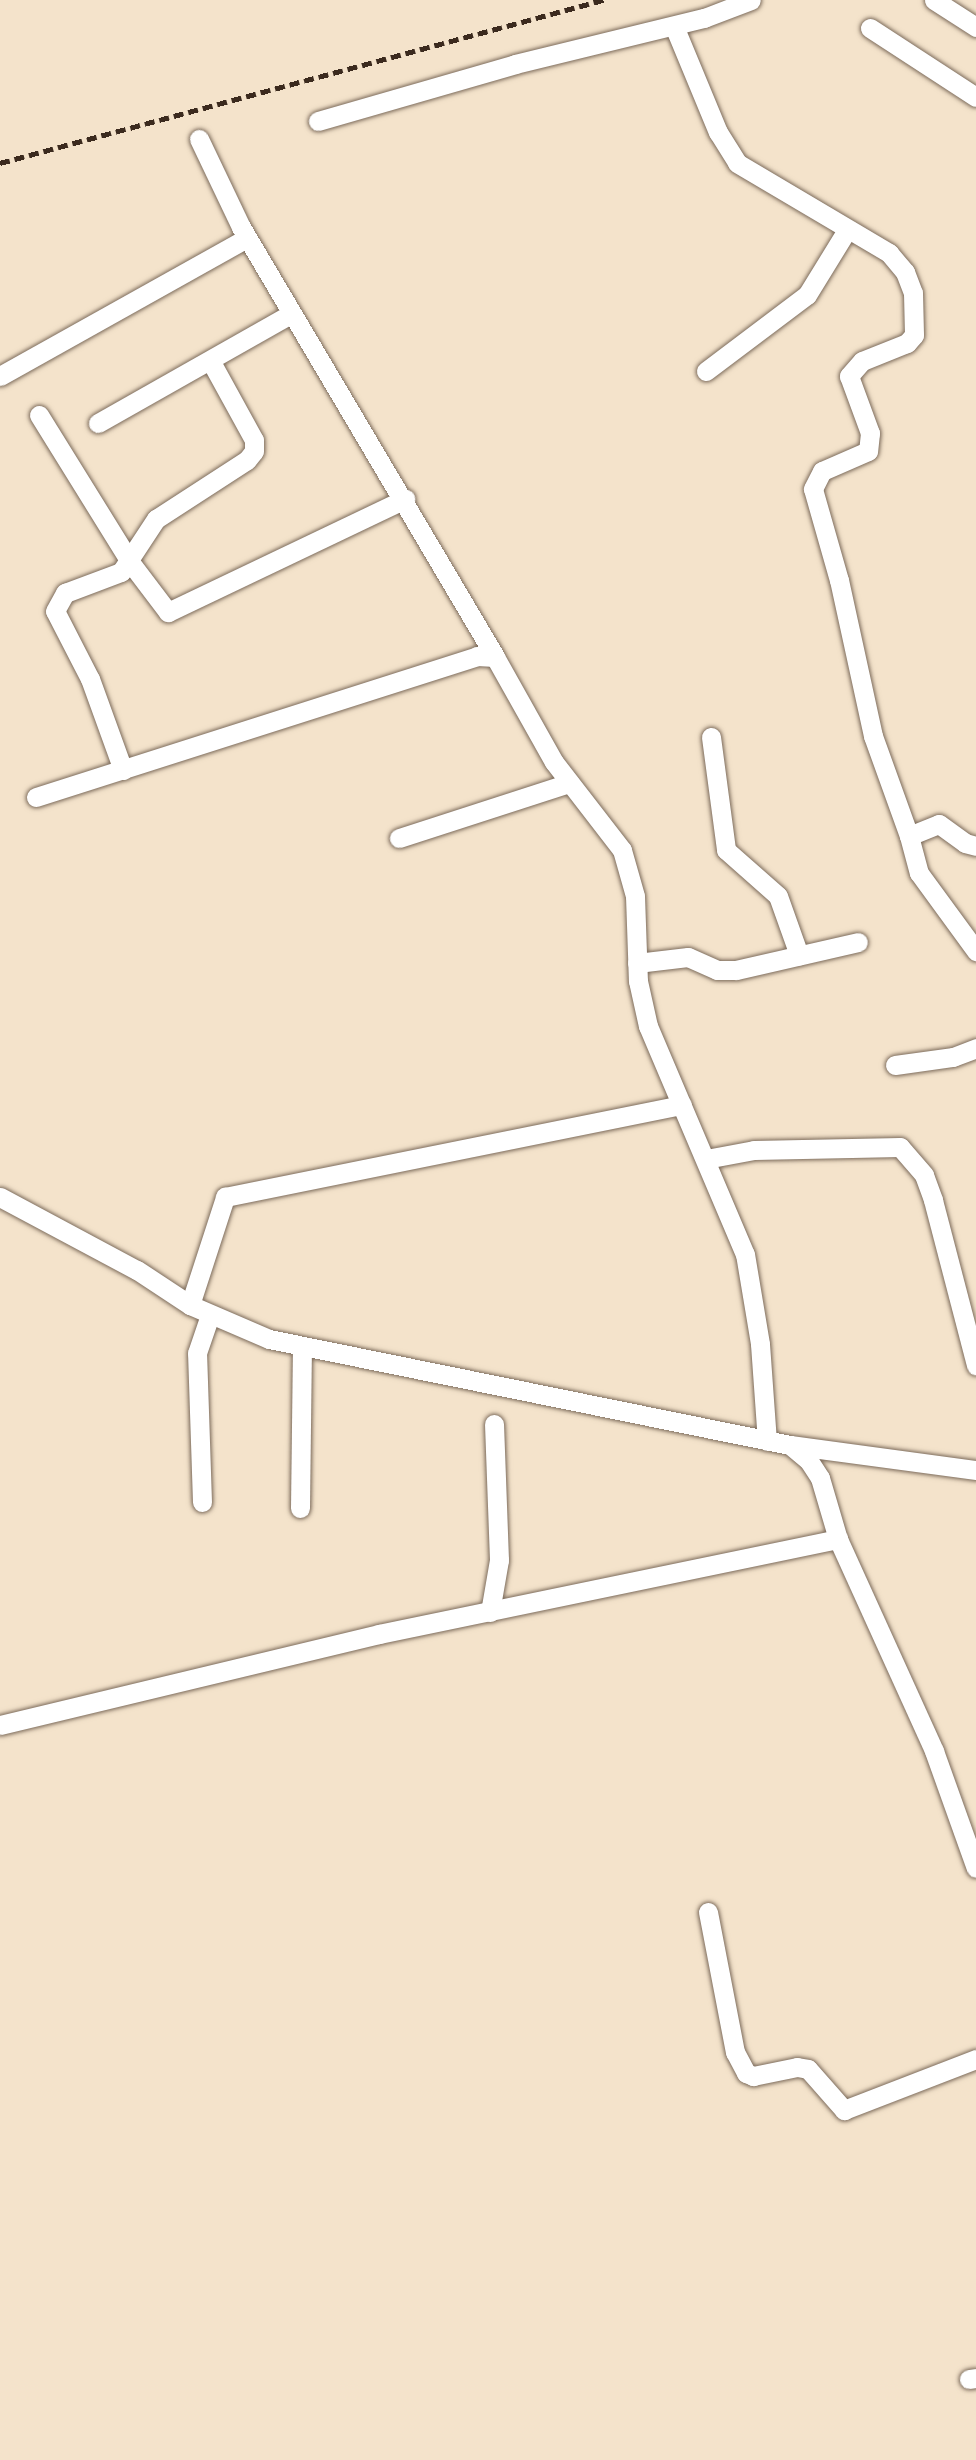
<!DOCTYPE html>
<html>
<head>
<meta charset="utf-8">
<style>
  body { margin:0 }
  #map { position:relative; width:976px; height:2460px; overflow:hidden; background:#f4e3cb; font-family:Mynerve,sans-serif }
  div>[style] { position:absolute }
  .roads { filter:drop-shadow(0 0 2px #7c6b5b) drop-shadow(0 0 2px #7c6b5b) }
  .minor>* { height:19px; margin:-9.5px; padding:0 9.5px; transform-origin:9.5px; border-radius:9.5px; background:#fff }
  .rail>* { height:5px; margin-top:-2.5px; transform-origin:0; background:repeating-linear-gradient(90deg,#3b2a1e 0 10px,transparent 0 15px) }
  span { translate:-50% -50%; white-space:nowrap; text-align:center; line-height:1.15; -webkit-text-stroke:6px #f7f3e8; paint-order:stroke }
</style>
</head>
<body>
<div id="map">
  <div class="roads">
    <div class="minor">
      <div style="left:934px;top:0;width:50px;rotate:32.7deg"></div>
      <div style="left:674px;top:26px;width:115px;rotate:67.5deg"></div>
      <div style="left:718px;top:132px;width:36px;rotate:58deg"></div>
      <div style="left:737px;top:163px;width:177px;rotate:30.6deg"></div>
      <div style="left:889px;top:253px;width:25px;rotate:50deg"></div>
      <div style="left:905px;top:272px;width:22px;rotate:69deg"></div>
      <div style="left:913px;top:293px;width:42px;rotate:88.6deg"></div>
      <div style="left:914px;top:335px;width:11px;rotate:131deg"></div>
      <div style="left:907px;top:343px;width:48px;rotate:158.2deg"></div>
      <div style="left:862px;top:361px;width:20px;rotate:131deg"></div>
      <div style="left:849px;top:376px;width:61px;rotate:69.8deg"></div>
      <div style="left:870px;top:433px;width:18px;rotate:96deg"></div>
      <div style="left:868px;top:451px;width:50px;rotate:156.5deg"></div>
      <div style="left:822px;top:471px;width:20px;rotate:117deg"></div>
      <div style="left:813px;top:489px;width:95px;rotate:74.1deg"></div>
      <div style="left:839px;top:580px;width:160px;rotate:77.7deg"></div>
      <div style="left:873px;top:736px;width:106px;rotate:70.2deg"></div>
      <div style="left:909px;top:836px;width:32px;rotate:-22deg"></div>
      <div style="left:939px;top:824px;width:32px;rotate:36deg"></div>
      <div style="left:965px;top:843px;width:11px;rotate:15deg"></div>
      <div style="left:870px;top:28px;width:126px;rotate:33.1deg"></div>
      <div style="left:318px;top:121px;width:205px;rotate:-16.1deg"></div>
      <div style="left:515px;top:64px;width:195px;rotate:-13.7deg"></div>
      <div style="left:704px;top:18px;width:50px;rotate:-21deg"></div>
      <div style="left:199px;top:139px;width:98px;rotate:64.5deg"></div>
      <div style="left:241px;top:227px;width:499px;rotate:59.4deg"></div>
      <div style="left:706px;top:371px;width:126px;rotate:-37deg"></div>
      <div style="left:807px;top:295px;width:76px;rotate:-58.4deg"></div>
      <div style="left:0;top:376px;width:283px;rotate:-29.2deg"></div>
      <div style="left:39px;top:415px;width:173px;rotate:58.2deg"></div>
      <div style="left:130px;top:562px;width:63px;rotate:52.8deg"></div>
      <div style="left:168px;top:612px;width:263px;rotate:-25.5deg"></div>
      <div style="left:98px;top:423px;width:222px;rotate:-29.5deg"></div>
      <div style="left:711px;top:737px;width:114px;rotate:82.4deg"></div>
      <div style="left:726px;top:850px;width:69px;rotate:41.5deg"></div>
      <div style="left:778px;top:896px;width:63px;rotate:70.4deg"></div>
      <div style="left:123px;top:770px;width:97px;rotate:-109.9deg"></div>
      <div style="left:90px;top:679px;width:76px;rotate:-117.2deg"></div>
      <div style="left:55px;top:611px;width:21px;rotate:-61deg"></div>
      <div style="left:65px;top:593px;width:60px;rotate:-20.6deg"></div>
      <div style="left:121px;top:572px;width:64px;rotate:-56.6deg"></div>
      <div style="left:156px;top:519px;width:108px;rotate:-33deg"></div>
      <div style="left:247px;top:460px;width:11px;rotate:-52deg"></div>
      <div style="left:254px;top:451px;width:11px;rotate:-90deg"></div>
      <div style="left:254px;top:440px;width:91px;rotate:-118.8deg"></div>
      <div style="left:36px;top:797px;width:463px;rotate:-17.7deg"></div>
      <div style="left:477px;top:656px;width:18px;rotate:3deg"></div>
      <div style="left:495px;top:657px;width:120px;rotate:60.7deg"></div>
      <div style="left:554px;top:762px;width:111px;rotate:52.3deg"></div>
      <div style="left:622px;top:850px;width:48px;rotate:74.2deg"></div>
      <div style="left:635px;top:896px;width:85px;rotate:88deg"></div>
      <div style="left:638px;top:981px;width:46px;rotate:77.5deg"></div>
      <div style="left:648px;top:1026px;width:248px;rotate:67deg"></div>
      <div style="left:745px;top:1254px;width:91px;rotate:80.5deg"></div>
      <div style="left:760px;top:1344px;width:97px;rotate:85.9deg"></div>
      <div style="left:909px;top:836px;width:38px;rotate:75deg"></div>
      <div style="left:919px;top:873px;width:97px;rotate:53.8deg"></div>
      <div style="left:399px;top:838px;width:179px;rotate:-17.9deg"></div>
      <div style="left:637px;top:963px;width:51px;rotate:-6.7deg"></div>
      <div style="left:688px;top:957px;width:32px;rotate:24deg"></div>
      <div style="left:717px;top:970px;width:19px"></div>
      <div style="left:736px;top:970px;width:125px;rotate:-12.9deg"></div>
      <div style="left:895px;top:1065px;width:59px;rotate:-7.9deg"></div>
      <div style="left:953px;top:1057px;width:25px;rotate:-21deg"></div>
      <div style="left:706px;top:1159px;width:49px;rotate:-10.6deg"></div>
      <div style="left:754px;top:1150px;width:146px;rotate:-1.2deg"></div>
      <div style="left:900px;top:1147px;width:37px;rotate:49deg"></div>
      <div style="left:924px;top:1175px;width:27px;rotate:70deg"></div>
      <div style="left:933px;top:1200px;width:171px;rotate:75.4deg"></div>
      <div style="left:0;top:1197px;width:155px;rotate:28.1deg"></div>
      <div style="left:137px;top:1270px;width:64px;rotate:33.4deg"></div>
      <div style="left:190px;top:1305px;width:86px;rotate:23.3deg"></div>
      <div style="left:269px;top:1339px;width:532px;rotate:11.5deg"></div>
      <div style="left:790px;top:1445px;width:25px;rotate:40deg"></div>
      <div style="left:809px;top:1461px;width:20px;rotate:57deg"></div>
      <div style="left:820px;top:1478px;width:64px;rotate:73.6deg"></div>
      <div style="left:838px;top:1539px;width:233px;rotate:65.6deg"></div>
      <div style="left:934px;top:1751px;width:124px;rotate:70.3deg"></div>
      <div style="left:190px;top:1305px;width:114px;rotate:-72deg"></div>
      <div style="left:225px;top:1197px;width:466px;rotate:-11.4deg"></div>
      <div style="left:790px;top:1445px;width:188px;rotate:7.7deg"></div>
      <div style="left:202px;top:1502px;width:149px;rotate:-91.9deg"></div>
      <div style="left:197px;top:1353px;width:40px;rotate:-71.1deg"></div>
      <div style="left:300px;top:1508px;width:162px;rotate:-89.3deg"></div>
      <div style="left:490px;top:1612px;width:53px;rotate:-80.2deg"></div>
      <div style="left:499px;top:1560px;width:136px;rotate:-92.1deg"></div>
      <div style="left:0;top:1725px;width:390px;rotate:-13.5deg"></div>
      <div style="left:379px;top:1634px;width:469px;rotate:-11.7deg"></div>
      <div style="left:708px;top:1912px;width:143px;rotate:79.1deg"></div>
      <div style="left:735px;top:2052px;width:24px;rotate:62deg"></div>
      <div style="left:746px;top:2073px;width:8px;rotate:23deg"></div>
      <div style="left:753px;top:2076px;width:45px;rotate:-11.6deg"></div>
      <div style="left:797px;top:2067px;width:11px;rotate:10deg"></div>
      <div style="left:808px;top:2069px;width:55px;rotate:48.7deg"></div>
      <div style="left:844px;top:2110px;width:142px;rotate:-21.1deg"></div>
      <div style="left:969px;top:2379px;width:7px;rotate:-8deg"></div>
    </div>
  </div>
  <div class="rail">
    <div style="left:0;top:163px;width:625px;rotate:-15.13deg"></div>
  </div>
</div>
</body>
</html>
